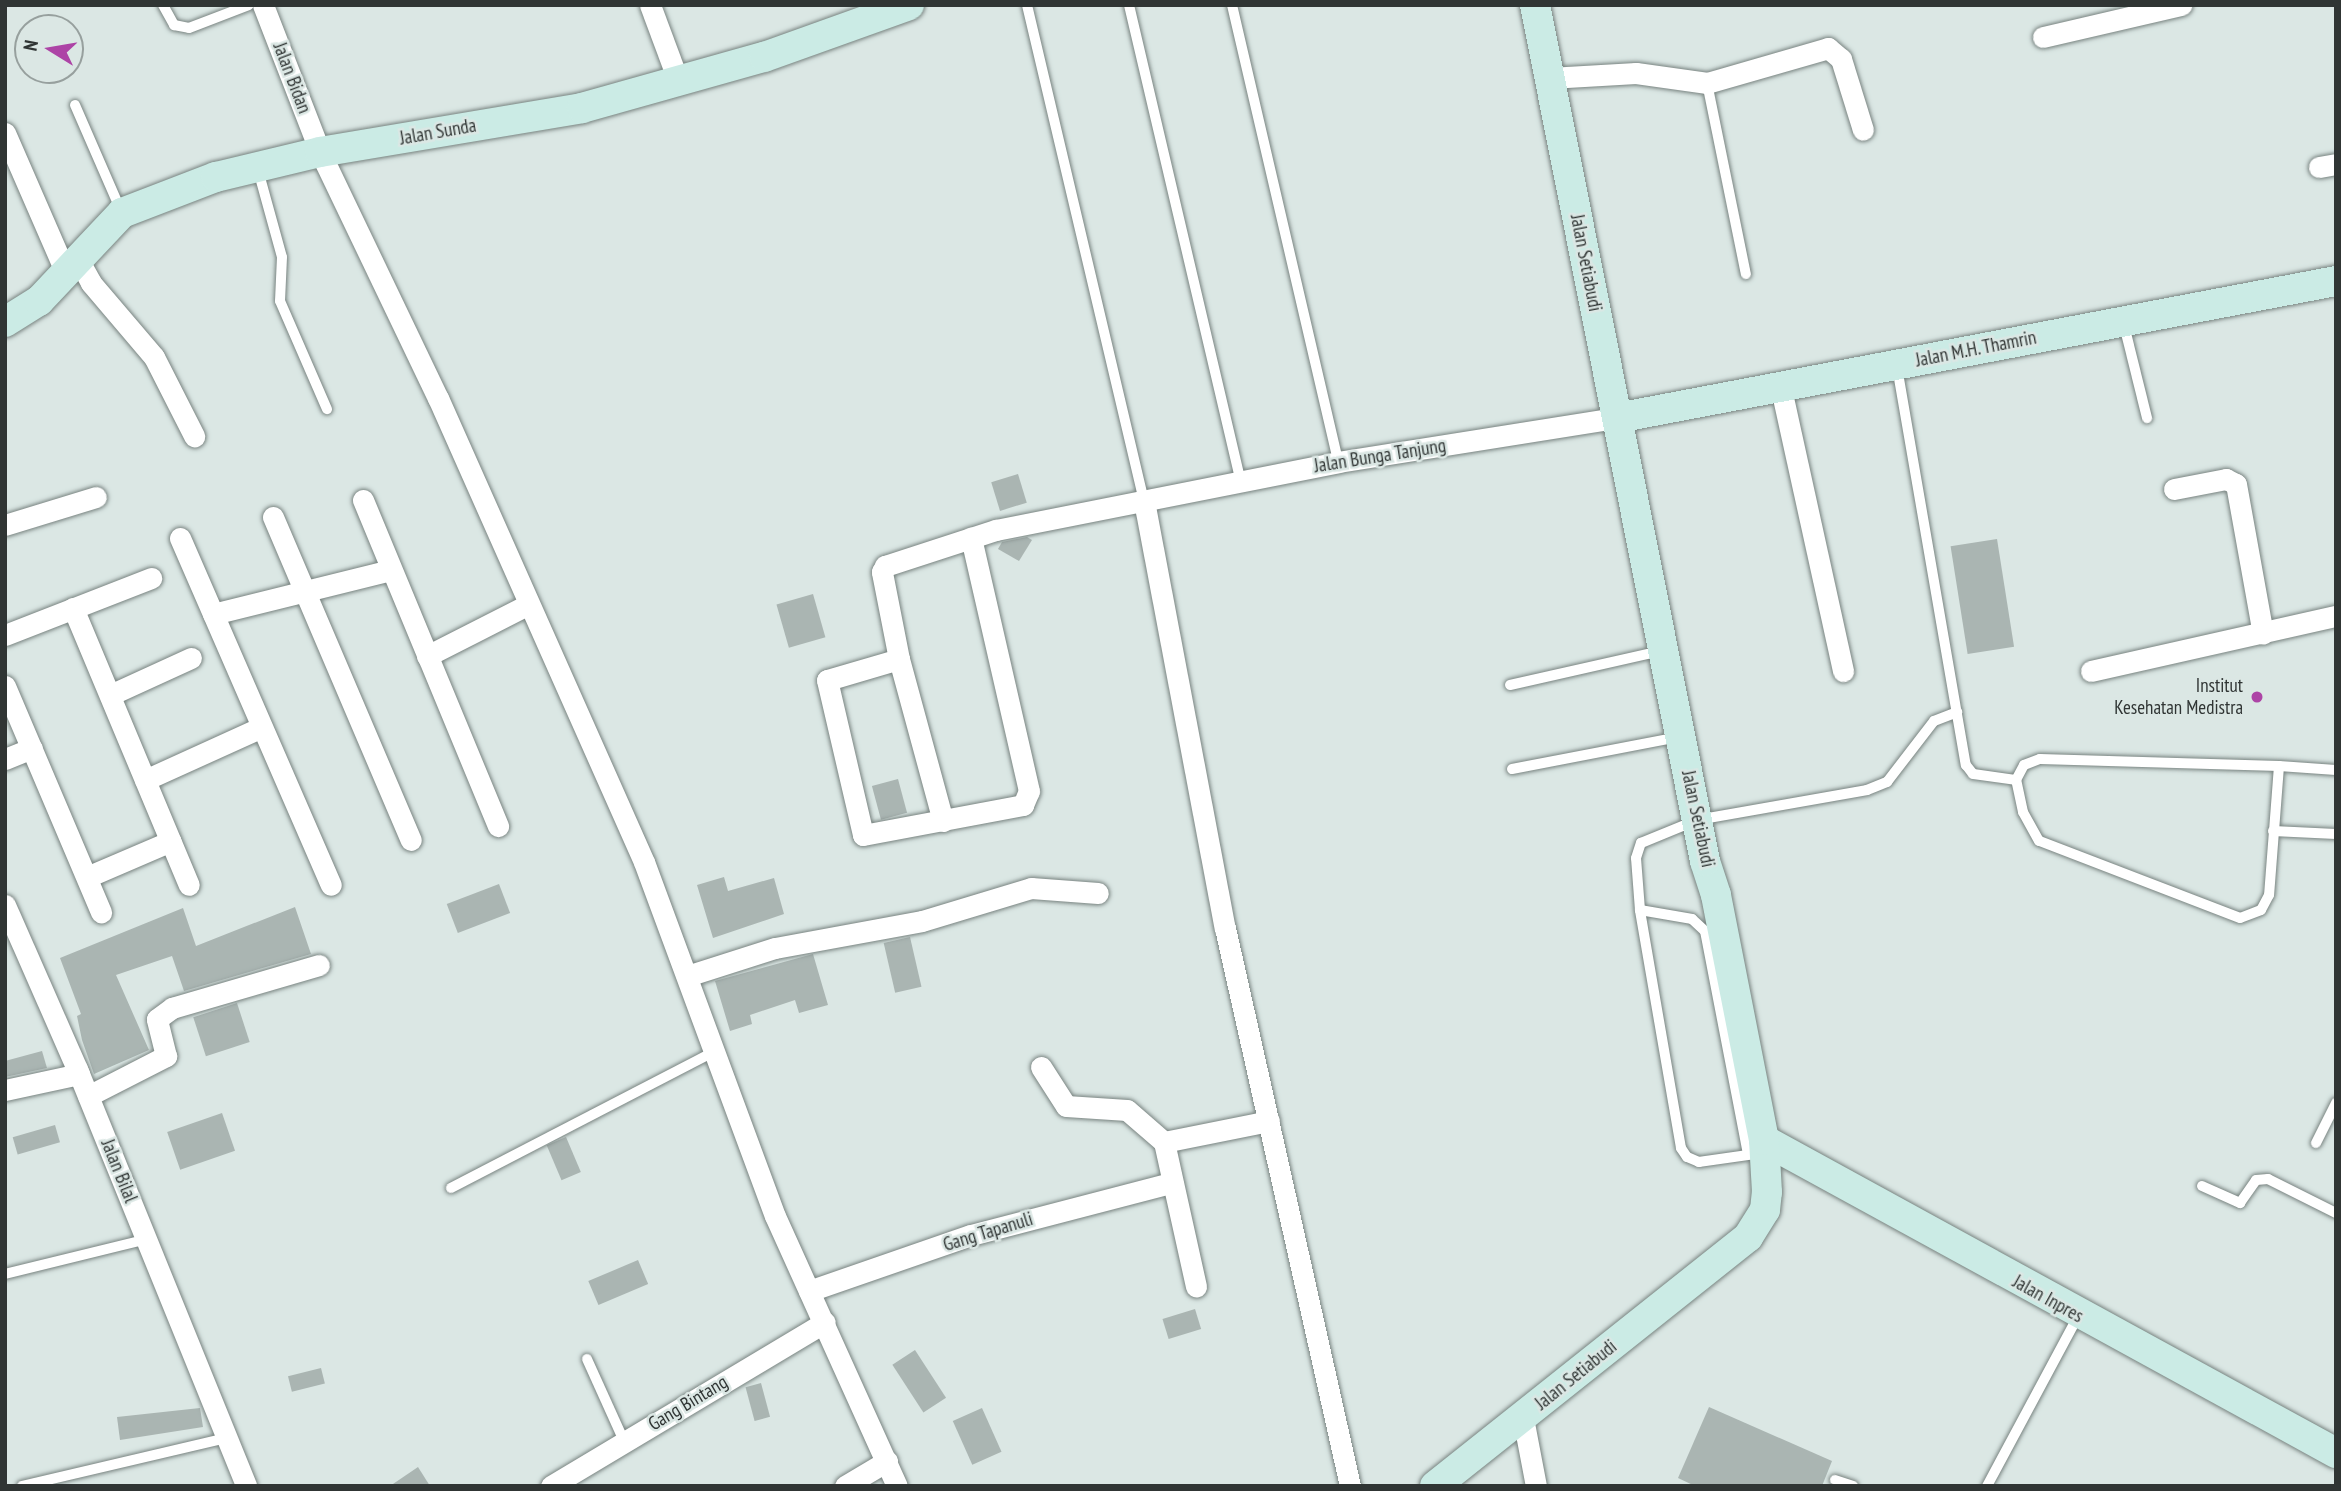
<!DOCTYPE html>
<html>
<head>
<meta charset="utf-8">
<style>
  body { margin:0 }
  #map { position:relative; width:2341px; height:1491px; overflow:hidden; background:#dbe7e4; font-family:"PT Sans Narrow",sans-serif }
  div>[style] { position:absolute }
  .building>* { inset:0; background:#aab5b2; transform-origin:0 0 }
  .roads { filter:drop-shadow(0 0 2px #788380) drop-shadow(0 0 2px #788380) }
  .lane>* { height:10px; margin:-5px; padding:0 5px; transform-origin:5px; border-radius:5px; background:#fff }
  .street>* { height:21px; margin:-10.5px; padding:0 10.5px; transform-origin:10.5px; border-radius:10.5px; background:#fff }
  .secondary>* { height:30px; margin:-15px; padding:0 15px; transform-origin:15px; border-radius:15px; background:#cbebe5 }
  .dots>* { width:19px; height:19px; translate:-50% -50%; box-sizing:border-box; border:4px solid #dbe7e4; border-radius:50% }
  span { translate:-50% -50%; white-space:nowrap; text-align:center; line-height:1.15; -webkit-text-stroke:5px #dbe7e4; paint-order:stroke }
  .street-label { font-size:19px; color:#303534 }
  .poi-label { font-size:19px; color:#303534 }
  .right { translate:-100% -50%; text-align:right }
  .frame { position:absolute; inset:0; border:7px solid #303534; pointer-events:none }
  .north { position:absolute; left:14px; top:14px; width:70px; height:70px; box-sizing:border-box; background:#dbe7e4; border:2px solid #97a09e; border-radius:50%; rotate:281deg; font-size:19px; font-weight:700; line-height:28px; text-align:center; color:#303534 }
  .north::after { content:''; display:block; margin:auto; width:24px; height:32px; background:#ad44a6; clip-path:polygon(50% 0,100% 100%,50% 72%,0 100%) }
</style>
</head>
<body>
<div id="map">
  <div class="building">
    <div style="left:1018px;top:474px;width:30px;height:28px;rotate:73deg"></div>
    <div style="clip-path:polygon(1027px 537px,1032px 540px,1019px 561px,998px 549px,1002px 542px)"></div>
    <div style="left:1997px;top:539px;width:109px;height:47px;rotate:81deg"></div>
    <div style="left:813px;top:594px;width:45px;height:38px;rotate:74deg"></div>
    <div style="left:898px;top:779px;width:35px;height:27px;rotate:75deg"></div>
    <div style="clip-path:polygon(724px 877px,728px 891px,774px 878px,784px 914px,713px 938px,697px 885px)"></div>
    <div style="left:499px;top:884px;width:31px;height:56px;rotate:69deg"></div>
    <div style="clip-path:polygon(295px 907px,311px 954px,184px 991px,172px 956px,116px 975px,149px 1050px,94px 1074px,82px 1040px,77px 1016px,81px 1014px,60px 958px,183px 908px,196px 946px)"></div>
    <div style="left:910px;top:937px;width:51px;height:27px;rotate:77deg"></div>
    <div style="clip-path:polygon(813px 954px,828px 1005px,799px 1013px,795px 1000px,750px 1015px,752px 1024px,730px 1031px,715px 981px)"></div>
    <div style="left:237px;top:1003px;width:41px;height:46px;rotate:72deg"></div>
    <div style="clip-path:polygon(42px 1051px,47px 1068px,5px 1077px,5px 1061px)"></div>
    <div style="left:222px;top:1113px;width:40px;height:58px;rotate:71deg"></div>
    <div style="left:55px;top:1125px;width:18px;height:44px;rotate:74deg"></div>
    <div style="left:566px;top:1137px;width:38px;height:21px;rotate:67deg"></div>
    <div style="left:638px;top:1260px;width:26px;height:54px;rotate:67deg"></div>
    <div style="left:1195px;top:1309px;width:21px;height:34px;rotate:73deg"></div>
    <div style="left:915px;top:1350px;width:57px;height:27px;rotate:57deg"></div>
    <div style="left:321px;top:1368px;width:16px;height:34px;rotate:76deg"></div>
    <div style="left:761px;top:1383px;width:35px;height:16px;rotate:75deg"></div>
    <div style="clip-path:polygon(1709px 1407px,1832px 1461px,1822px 1486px,1695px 1486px,1678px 1478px)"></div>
    <div style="clip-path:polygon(200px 1408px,203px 1427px,120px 1440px,117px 1417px)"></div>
    <div style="left:982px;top:1408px;width:48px;height:32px;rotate:66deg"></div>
    <div style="clip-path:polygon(418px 1467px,430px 1486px,390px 1486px)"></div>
  </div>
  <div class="roads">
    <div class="lane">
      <div style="left:163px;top:5px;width:23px;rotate:61deg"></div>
      <div style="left:174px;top:25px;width:15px;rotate:11deg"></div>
      <div style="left:189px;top:28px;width:64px;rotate:-21deg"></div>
      <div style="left:1027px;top:5px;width:510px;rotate:76.73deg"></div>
      <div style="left:1129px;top:5px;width:490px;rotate:76.8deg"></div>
      <div style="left:1232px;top:5px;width:469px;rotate:76.9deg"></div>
      <div style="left:1707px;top:83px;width:195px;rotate:78.5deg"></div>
      <div style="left:75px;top:105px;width:116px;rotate:66.5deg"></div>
      <div style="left:258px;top:170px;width:90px;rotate:74.6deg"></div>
      <div style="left:282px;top:257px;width:44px;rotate:92.6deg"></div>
      <div style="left:280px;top:301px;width:118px;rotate:66.5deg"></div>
      <div style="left:2124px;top:325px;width:96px;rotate:76.1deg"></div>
      <div style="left:1897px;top:367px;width:404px;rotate:80.2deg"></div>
      <div style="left:1966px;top:765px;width:11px;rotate:52deg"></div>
      <div style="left:1973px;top:774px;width:43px;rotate:7.9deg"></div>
      <div style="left:1510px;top:685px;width:155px;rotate:-12.7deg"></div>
      <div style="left:2279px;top:766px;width:129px;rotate:94.4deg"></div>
      <div style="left:2269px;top:895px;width:17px;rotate:118deg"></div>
      <div style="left:2261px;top:910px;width:22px;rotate:159deg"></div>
      <div style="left:2240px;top:918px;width:215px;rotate:-159deg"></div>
      <div style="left:2039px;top:841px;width:33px;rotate:-119deg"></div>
      <div style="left:2023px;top:812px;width:33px;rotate:-102deg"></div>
      <div style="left:2016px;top:780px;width:17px;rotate:-62deg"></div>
      <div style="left:2024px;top:765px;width:17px;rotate:-21deg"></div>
      <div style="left:2040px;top:759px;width:239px;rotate:1.7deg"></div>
      <div style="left:2279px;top:766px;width:57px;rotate:4deg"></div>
      <div style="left:1512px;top:769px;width:169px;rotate:-10.9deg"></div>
      <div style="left:2273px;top:831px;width:63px;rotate:2.7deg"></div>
      <div style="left:1640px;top:910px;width:53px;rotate:9.8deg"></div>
      <div style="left:1692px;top:919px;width:18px;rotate:43deg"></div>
      <div style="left:1705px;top:931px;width:227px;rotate:79.1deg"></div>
      <div style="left:2316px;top:1143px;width:45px;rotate:-63.4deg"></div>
      <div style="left:1762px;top:1153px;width:64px;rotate:171.9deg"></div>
      <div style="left:1699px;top:1162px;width:13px;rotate:-157deg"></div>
      <div style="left:1687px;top:1157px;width:11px;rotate:-124deg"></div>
      <div style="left:1681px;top:1148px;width:242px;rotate:-99.8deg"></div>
      <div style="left:1640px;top:910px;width:52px;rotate:-94.4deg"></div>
      <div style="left:1636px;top:858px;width:16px;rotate:-72deg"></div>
      <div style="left:1641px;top:843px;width:61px;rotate:-22.3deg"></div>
      <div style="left:1697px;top:820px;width:173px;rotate:-10deg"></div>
      <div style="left:1867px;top:790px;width:22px;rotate:-22deg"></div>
      <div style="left:1887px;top:782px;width:77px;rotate:-52.4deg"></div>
      <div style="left:1934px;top:721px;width:25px;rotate:-21deg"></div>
      <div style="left:2202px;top:1186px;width:42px;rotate:24.1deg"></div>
      <div style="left:2240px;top:1203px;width:28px;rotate:-55deg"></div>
      <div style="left:2256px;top:1180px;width:12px;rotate:-5deg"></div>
      <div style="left:2268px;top:1179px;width:76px;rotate:26.6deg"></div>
      <div style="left:451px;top:1188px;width:293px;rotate:-27.4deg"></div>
      <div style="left:5px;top:1274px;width:146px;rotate:-13.8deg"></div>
      <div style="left:587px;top:1359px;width:90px;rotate:65.7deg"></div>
      <div style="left:1835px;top:1480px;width:19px;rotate:18deg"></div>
      <div style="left:22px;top:1486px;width:211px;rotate:-13.2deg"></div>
      <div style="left:1987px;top:1486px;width:193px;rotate:-61.8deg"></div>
    </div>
    <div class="street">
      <div style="left:263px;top:5px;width:158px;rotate:68.8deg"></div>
      <div style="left:320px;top:152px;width:273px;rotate:64.4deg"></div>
      <div style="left:438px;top:398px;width:508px;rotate:66.06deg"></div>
      <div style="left:644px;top:862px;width:377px;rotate:69.7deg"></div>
      <div style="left:775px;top:1216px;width:296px;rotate:65.7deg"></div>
      <div style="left:650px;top:5px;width:83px;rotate:69.6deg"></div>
      <div style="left:2043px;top:37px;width:142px;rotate:-13.1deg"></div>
      <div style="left:1549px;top:78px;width:87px;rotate:-3.3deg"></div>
      <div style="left:1636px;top:73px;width:72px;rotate:8deg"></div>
      <div style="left:1707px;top:83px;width:126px;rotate:-16.1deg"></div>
      <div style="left:1828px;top:48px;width:17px;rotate:40deg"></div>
      <div style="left:1841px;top:59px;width:74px;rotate:72.8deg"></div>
      <div style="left:5px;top:133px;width:153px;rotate:66.5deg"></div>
      <div style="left:2319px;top:167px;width:17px;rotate:-10deg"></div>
      <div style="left:79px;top:261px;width:25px;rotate:61deg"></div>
      <div style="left:91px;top:283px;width:97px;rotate:49.6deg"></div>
      <div style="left:154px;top:357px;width:89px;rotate:63.1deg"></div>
      <div style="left:1780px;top:384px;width:294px;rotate:77.6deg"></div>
      <div style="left:2174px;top:489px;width:53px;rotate:-10.9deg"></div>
      <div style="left:2226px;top:479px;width:11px;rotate:27deg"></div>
      <div style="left:2236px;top:484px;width:152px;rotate:79.8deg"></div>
      <div style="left:363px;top:500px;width:353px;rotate:67.5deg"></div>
      <div style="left:1144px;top:501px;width:435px;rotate:79.3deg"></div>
      <div style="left:1225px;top:928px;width:572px;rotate:77.37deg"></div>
      <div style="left:273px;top:517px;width:351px;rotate:66.9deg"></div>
      <div style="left:5px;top:525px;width:95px;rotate:-17.1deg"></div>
      <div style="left:180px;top:538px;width:378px;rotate:66.5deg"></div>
      <div style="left:73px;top:608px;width:300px;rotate:67.3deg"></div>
      <div style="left:213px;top:614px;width:183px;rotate:-13.9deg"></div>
      <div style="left:5px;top:635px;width:157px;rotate:-21.3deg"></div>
      <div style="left:427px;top:656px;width:114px;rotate:-27deg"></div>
      <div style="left:899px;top:659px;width:75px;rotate:163.7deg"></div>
      <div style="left:827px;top:680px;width:159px;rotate:76.9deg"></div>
      <div style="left:863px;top:835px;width:163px;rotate:-10.6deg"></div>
      <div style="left:1023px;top:805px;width:15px;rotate:-67deg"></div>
      <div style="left:1029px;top:791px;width:260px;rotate:-102.9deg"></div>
      <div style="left:2091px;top:671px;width:251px;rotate:-12.7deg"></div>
      <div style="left:5px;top:686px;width:246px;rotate:67deg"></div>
      <div style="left:110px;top:695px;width:89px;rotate:-24.6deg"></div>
      <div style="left:5px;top:759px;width:29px;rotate:-22deg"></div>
      <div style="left:145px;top:780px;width:128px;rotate:-24.4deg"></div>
      <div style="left:943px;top:821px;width:168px;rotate:-105.2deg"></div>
      <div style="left:899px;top:659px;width:89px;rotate:-101.1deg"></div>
      <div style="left:882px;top:572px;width:7px;rotate:-63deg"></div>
      <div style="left:885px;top:566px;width:117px;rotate:-18deg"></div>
      <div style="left:996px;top:530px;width:349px;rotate:-11.2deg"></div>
      <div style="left:1338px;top:462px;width:282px;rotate:-9deg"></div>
      <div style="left:87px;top:877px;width:91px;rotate:-23.2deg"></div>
      <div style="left:5px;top:905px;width:179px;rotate:66.3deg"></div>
      <div style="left:77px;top:1069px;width:450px;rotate:67.9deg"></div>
      <div style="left:687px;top:976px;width:92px;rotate:-17.7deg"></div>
      <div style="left:775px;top:948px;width:149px;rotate:-10.4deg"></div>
      <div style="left:922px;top:921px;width:114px;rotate:-16.8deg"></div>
      <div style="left:1031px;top:888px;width:67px;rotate:4.3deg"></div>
      <div style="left:1041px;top:1067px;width:46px;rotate:57.3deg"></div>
      <div style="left:1066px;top:1106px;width:61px;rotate:3.8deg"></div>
      <div style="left:1127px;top:1110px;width:49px;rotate:40.9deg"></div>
      <div style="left:1164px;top:1142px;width:148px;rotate:77.5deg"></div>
      <div style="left:5px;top:1090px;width:76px;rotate:-12.2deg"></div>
      <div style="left:88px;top:1096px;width:88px;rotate:-27.1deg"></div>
      <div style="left:166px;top:1056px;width:38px;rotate:-104deg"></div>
      <div style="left:157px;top:1019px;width:19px;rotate:-36deg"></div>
      <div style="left:172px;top:1008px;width:153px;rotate:-16.3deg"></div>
      <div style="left:1164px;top:1142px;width:107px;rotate:-11.3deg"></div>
      <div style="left:809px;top:1291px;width:171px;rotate:-19.1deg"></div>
      <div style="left:971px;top:1235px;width:206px;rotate:-14.6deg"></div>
      <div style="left:1523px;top:1418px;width:69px;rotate:79.2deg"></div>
      <div style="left:551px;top:1486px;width:319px;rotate:-30.9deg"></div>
      <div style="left:845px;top:1486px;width:49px;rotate:-30.8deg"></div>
    </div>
    <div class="secondary">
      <div style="left:5px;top:322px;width:40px;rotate:-32deg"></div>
      <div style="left:39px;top:301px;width:121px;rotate:-46.7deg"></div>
      <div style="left:122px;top:213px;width:101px;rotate:-21deg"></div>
      <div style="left:216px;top:177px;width:107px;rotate:-13.5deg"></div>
      <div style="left:320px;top:152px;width:266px;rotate:-9.5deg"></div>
      <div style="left:582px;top:108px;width:189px;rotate:-15.7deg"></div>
      <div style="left:764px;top:57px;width:154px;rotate:-19.7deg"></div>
      <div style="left:1617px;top:418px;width:732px;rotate:-10.79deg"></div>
      <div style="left:1764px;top:1140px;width:652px;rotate:28.69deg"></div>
      <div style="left:1435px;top:1486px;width:400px;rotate:-38.5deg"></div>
      <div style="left:1748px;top:1237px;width:32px;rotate:-58deg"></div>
      <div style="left:1765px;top:1210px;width:18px;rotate:-84deg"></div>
      <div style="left:1767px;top:1192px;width:52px;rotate:-93.3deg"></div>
      <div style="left:1764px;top:1140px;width:250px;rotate:-101.1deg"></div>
      <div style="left:1716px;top:895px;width:36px;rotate:-108deg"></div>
      <div style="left:1705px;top:861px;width:873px;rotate:-101.23deg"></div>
    </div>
  </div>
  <div class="dots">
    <div style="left:2257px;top:697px;background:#ad44a6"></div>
  </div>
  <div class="street-label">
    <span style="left:292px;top:78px;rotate:69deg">Jalan Bidan</span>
    <span style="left:438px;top:132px;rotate:-10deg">Jalan Sunda</span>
    <span style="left:1586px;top:263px;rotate:79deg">Jalan Setiabudi</span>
    <span style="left:1976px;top:349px;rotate:-11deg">Jalan M.H. Thamrin</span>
    <span style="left:1380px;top:456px;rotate:-9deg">Jalan Bunga Tanjung</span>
    <span style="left:1698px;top:819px;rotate:78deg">Jalan Setiabudi</span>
    <span style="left:119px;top:1171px;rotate:68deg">Jalan Bilal</span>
    <span style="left:988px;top:1232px;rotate:-17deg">Gang Tapanuli</span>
    <span style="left:2048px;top:1299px;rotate:29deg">Jalan Inpres</span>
    <span style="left:1576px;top:1375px;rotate:-39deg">Jalan Setiabudi</span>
    <span style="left:688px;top:1403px;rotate:-31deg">Gang Bintang</span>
  </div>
  <div class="poi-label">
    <span class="right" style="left:2243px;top:697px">Institut<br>Kesehatan Medistra</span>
  </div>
  <div class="frame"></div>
  <div class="north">N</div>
</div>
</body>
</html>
